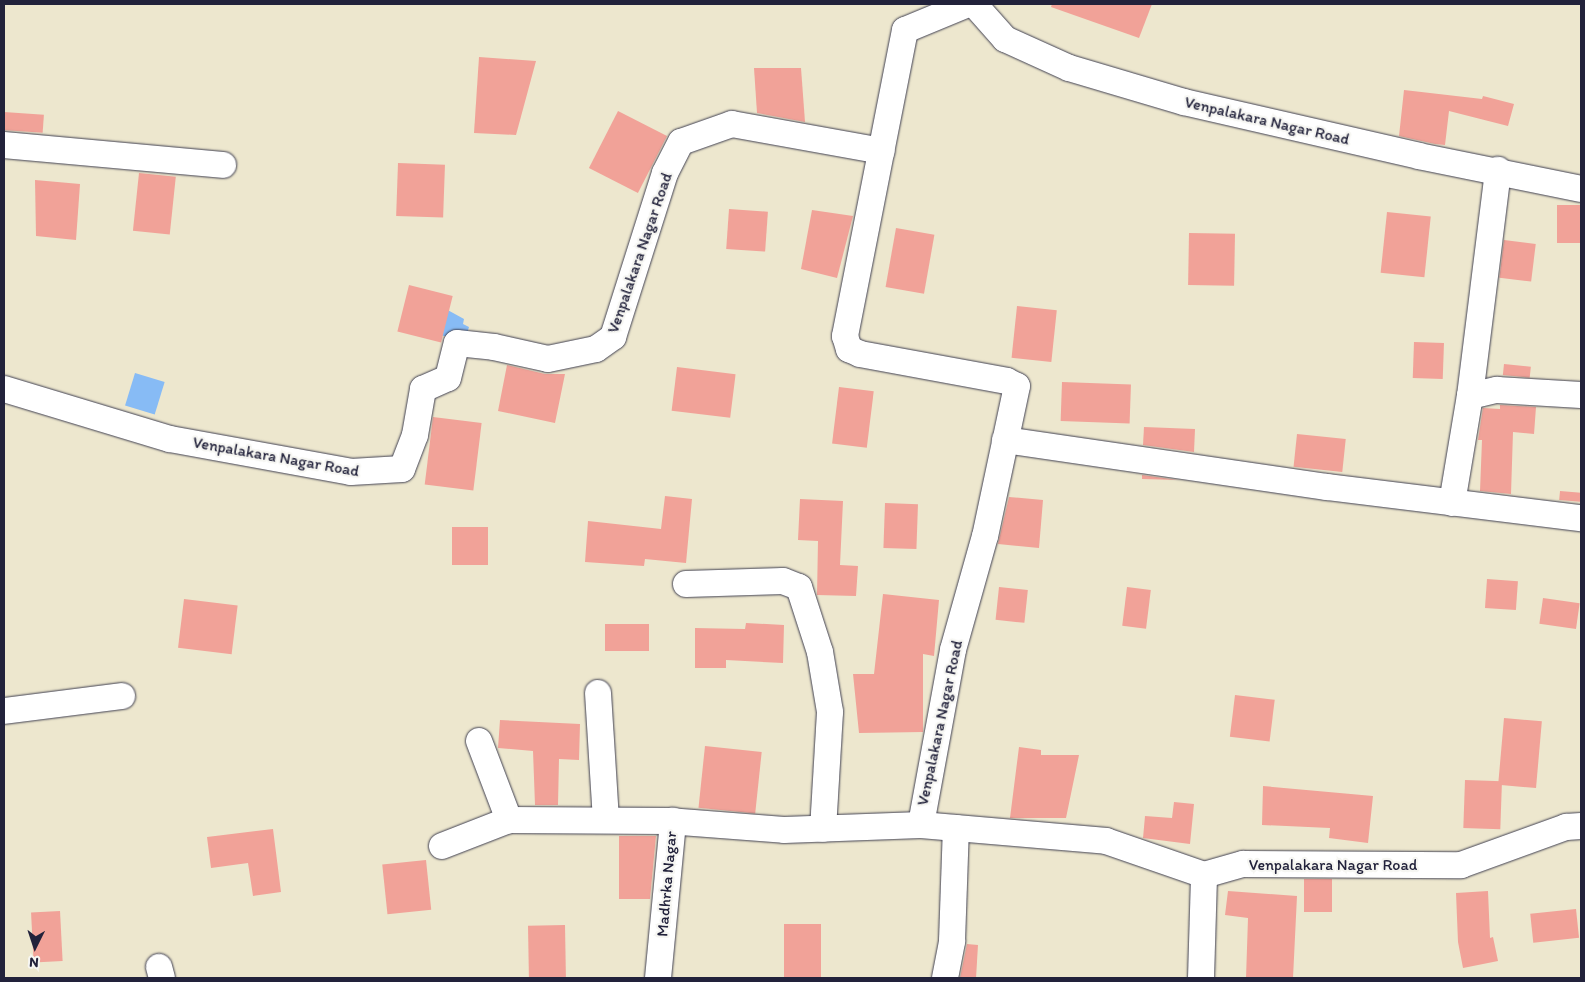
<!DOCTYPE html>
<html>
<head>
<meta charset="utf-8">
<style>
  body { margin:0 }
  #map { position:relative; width:1585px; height:982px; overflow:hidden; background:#ede7ce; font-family:Itim,sans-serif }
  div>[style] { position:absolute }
  .water>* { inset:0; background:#87bbf5; transform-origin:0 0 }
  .building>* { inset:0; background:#f1a298; transform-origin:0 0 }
  .roads { filter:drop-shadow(0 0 1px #404051) drop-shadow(0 0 1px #404051) }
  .minor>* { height:26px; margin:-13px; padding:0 13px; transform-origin:13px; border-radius:13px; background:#fff }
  span { translate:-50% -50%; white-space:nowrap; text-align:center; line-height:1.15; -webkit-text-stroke:4.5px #f6f6f2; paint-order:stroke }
  .street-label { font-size:16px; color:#22223b }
  .frame { position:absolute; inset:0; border:5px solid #22223b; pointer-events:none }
  .north { position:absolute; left:10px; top:922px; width:50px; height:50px; -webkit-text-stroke:4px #f6f6f2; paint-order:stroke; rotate:184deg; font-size:14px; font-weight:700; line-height:20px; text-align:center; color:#22223b }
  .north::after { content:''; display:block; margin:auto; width:18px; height:22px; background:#22223b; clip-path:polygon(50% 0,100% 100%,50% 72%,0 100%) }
</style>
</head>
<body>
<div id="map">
  <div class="water">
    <div style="clip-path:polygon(444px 308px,464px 319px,463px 324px,469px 327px,465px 340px,434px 334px)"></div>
    <div style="left:135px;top:373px;width:31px;height:34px;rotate:17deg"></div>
  </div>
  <div class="building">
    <div style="clip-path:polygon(1052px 4px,1152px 4px,1139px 38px,1051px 7px)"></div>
    <div style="clip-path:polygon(479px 57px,536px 61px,516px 135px,474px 133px)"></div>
    <div style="clip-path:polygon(754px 68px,801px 68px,805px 122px,757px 113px)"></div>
    <div style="clip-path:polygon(1404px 90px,1482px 99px,1483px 96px,1514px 104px,1508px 126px,1449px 111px,1445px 145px,1435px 144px,1399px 136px)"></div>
    <div style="left:618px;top:111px;width:55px;height:64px;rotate:27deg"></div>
    <div style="left:4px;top:112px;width:40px;height:18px;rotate:4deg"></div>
    <div style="left:398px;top:163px;width:47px;height:53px;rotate:2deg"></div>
    <div style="left:139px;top:173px;width:37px;height:58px;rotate:6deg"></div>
    <div style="clip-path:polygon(35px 180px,80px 184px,76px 240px,36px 236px)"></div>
    <div style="left:1557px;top:205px;width:24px;height:38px"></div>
    <div style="left:729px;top:209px;width:39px;height:40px;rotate:4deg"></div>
    <div style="clip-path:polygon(812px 210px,853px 216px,837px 278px,801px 269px)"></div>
    <div style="left:1387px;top:212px;width:44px;height:61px;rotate:6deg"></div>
    <div style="left:896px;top:228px;width:39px;height:60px;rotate:10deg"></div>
    <div style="left:1189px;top:233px;width:46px;height:52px;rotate:1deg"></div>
    <div style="left:1504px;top:240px;width:32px;height:38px;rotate:7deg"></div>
    <div style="left:409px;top:285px;width:45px;height:48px;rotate:14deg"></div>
    <div style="left:1017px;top:306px;width:40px;height:52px;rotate:6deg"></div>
    <div style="left:1414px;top:342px;width:30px;height:36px;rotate:2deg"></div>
    <div style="left:1504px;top:364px;width:27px;height:11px;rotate:6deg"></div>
    <div style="clip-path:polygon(507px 365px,545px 374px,565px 374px,555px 423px,498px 411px)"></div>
    <div style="left:677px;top:367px;width:59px;height:44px;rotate:7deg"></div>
    <div style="left:1062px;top:382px;width:69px;height:39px;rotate:2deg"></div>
    <div style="left:839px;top:387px;width:35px;height:57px;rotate:7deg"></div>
    <div style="clip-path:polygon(1500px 405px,1536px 407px,1534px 434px,1513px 432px,1511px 494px,1480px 491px,1482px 440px,1478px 440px,1483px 408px,1500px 409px)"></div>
    <div style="left:433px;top:417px;width:49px;height:68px;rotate:7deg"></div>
    <div style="clip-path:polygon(1144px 427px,1195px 429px,1194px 452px,1143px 445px)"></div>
    <div style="left:1297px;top:434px;width:49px;height:33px;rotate:6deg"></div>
    <div style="clip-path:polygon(1142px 475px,1178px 480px,1142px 479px)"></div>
    <div style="left:1560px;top:491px;width:21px;height:9px;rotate:5deg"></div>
    <div style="clip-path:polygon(665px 496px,692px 499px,686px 563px,645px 559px,644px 566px,585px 562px,588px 521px,661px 529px)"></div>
    <div style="clip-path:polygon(1009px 497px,1043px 500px,1039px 548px,998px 544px)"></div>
    <div style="clip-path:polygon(800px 499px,843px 501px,840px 565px,858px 566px,856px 596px,817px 595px,818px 541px,798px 540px)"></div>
    <div style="left:885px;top:503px;width:33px;height:45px;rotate:2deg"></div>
    <div style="left:452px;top:527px;width:36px;height:38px"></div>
    <div style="left:1487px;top:579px;width:31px;height:29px;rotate:4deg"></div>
    <div style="left:999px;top:587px;width:29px;height:33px;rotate:6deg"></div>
    <div style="left:1127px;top:587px;width:24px;height:39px;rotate:7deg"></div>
    <div style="clip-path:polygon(883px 594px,939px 600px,934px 656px,923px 654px,923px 732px,859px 733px,853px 674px,874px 674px)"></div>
    <div style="left:1543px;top:598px;width:37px;height:26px;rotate:8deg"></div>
    <div style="left:184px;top:599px;width:54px;height:49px;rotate:7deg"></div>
    <div style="clip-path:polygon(746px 623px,784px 625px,783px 663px,726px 660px,726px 668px,695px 668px,695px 628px,745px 629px)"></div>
    <div style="left:605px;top:624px;width:44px;height:27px"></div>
    <div style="left:1235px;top:695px;width:40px;height:42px;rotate:7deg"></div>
    <div style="left:1504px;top:718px;width:38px;height:67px;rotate:5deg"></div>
    <div style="clip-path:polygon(500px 720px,580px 724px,579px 760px,559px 759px,558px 805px,535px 805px,533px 751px,498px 748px)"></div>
    <div style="left:705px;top:746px;width:57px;height:62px;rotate:6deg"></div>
    <div style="clip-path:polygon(1019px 747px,1041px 750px,1041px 755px,1079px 755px,1066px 818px,1010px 818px)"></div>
    <div style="left:1465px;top:780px;width:37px;height:48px;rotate:2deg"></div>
    <div style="clip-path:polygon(1263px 786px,1373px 796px,1368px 843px,1329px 838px,1330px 828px,1262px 825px)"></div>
    <div style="clip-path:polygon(1174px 802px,1194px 804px,1190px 844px,1143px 838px,1145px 816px,1172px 818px)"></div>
    <div style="clip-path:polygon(273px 829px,281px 892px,253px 896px,248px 863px,211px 868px,207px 837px)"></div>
    <div style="clip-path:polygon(619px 836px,656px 836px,650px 899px,619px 899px)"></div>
    <div style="left:426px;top:860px;width:50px;height:44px;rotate:84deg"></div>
    <div style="left:1304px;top:879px;width:28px;height:33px"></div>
    <div style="clip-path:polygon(1228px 891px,1297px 896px,1293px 978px,1246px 978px,1248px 918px,1225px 915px)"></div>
    <div style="clip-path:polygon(1488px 891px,1490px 938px,1493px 937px,1498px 961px,1463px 968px,1458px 942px,1456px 893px)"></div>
    <div style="left:1576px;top:909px;width:29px;height:46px;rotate:84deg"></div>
    <div style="left:60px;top:911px;width:50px;height:29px;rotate:87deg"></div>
    <div style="left:784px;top:924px;width:37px;height:53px"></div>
    <div style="left:565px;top:925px;width:53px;height:37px;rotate:89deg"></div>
    <div style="clip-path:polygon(967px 944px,978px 945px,976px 978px,960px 978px)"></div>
  </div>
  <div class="roads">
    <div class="minor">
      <div style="left:968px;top:4px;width:68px;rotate:157.6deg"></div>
      <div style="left:905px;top:30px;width:312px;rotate:101.1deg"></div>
      <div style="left:845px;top:336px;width:14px;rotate:73deg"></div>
      <div style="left:849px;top:349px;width:12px;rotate:24deg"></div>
      <div style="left:860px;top:354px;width:149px;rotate:10.4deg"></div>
      <div style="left:1007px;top:381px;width:11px;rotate:27deg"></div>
      <div style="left:1017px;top:386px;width:153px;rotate:102deg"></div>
      <div style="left:985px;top:536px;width:118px;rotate:105.7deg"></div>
      <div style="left:953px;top:650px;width:178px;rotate:100.4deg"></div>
      <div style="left:921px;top:825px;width:186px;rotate:4.9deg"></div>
      <div style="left:1106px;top:841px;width:104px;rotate:19.1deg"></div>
      <div style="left:1204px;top:875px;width:41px;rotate:-15.8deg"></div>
      <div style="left:1243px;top:864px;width:218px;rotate:0.3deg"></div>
      <div style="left:1461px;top:865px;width:112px;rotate:-19.9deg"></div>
      <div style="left:1566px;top:827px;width:15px;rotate:-4deg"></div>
      <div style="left:974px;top:4px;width:47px;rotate:48.5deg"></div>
      <div style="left:1005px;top:39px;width:70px;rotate:24.4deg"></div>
      <div style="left:1069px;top:68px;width:120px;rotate:16.5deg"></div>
      <div style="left:1184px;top:102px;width:241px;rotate:12.9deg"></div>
      <div style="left:1419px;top:156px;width:165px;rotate:11.5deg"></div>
      <div style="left:4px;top:145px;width:220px;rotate:5.2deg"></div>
      <div style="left:4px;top:389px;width:173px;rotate:16.8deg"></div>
      <div style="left:170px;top:439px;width:184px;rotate:10.3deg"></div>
      <div style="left:351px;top:472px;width:51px;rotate:-3.4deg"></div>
      <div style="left:402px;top:469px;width:36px;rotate:-69deg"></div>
      <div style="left:415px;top:435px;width:47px;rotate:-80.1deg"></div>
      <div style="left:423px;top:389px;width:27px;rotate:-24deg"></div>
      <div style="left:448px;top:378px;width:36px;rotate:-76deg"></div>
      <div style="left:457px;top:343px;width:37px;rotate:6deg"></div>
      <div style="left:494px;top:347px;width:55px;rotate:12.5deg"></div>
      <div style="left:548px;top:359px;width:49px;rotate:-11.8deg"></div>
      <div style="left:596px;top:349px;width:21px;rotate:-35deg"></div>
      <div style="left:613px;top:337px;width:172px;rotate:-72.4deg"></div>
      <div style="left:665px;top:173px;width:35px;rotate:-63deg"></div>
      <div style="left:681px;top:142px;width:54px;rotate:-19.4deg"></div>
      <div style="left:732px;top:124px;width:152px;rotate:10.2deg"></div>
      <div style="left:1470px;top:396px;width:228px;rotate:-82.9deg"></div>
      <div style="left:1005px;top:440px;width:325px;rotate:8.3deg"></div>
      <div style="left:1327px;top:487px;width:256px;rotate:7deg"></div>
      <div style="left:1452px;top:503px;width:109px;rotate:-80.5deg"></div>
      <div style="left:1470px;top:396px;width:28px;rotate:-13deg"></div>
      <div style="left:1497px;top:390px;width:84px;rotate:3.4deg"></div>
      <div style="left:686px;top:584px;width:97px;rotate:-1.8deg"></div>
      <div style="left:783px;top:581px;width:17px;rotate:21deg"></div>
      <div style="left:799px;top:587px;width:68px;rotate:72.1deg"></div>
      <div style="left:820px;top:652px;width:61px;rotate:80.5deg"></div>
      <div style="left:830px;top:712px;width:117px;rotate:93.4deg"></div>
      <div style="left:598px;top:693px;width:127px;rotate:86.4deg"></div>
      <div style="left:4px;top:711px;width:119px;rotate:-7.2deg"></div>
      <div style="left:479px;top:741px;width:85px;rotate:69.2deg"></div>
      <div style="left:442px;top:846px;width:72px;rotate:-21.2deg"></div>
      <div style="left:509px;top:820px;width:159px;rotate:0.4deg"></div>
      <div style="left:668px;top:821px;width:116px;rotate:4.4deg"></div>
      <div style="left:784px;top:830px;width:137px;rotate:-2.1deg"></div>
      <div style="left:159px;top:967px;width:11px;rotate:75deg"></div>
      <div style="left:658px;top:978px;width:158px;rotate:-84.5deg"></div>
      <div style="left:945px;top:978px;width:38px;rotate:-79deg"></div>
      <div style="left:952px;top:941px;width:113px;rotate:-88deg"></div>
      <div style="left:1201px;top:978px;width:103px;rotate:-88.3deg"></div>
    </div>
  </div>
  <div class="street-label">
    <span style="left:1267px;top:121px;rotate:13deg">Venpalakara Nagar Road</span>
    <span style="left:640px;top:253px;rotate:-71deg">Venpalakara Nagar Road</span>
    <span style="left:276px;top:457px;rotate:10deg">Venpalakara Nagar Road</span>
    <span style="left:940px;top:723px;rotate:-78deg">Venpalakara Nagar Road</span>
    <span style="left:1333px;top:865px">Venpalakara Nagar Road</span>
    <span style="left:667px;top:884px;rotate:-85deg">Madhrka Nagar</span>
  </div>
  <div class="frame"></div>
  <div class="north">N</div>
</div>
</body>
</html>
